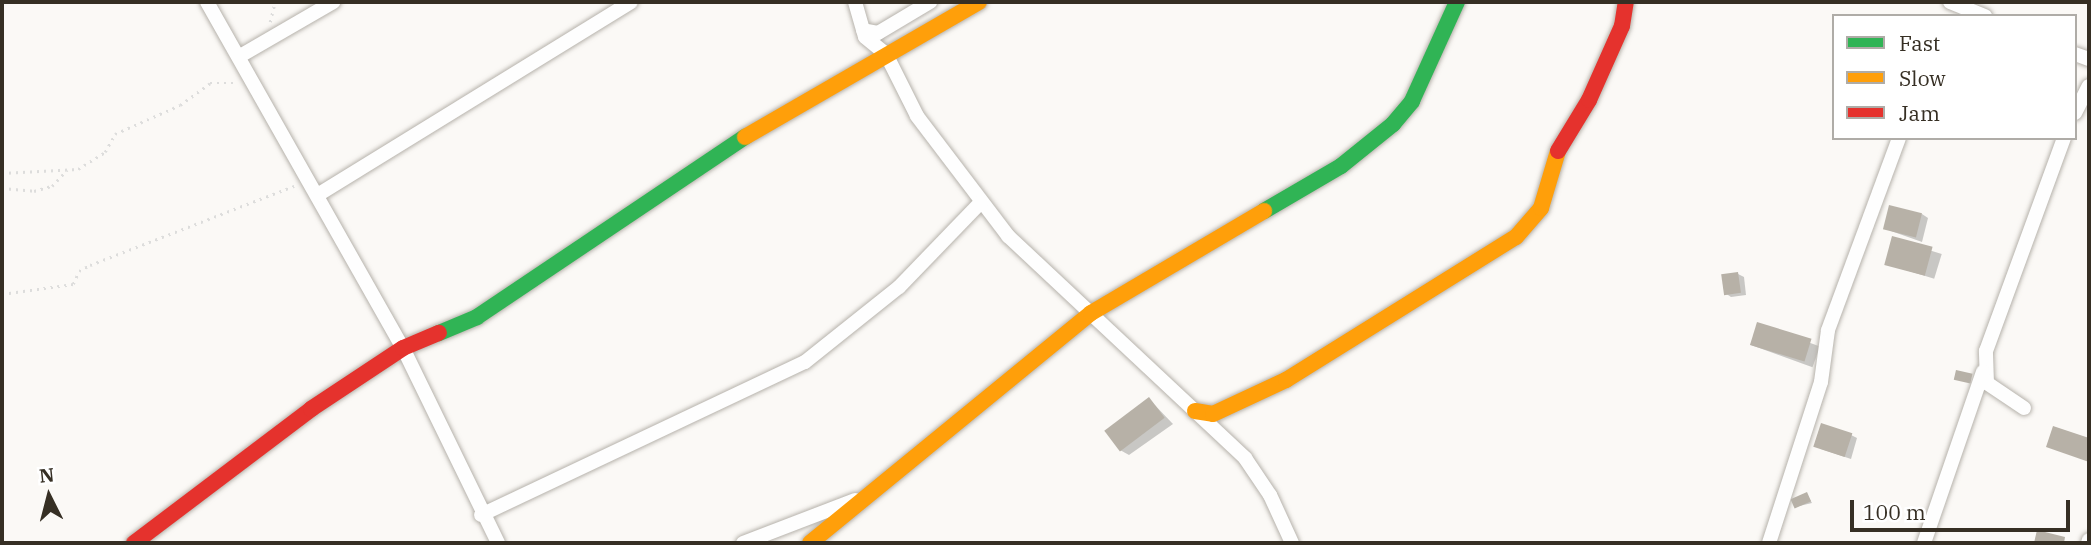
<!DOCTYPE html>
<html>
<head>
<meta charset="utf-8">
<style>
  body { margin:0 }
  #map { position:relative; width:2091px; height:545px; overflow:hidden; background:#fbf9f6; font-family:"IBM Plex Serif",serif }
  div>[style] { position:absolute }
  .shadow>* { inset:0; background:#0003; transform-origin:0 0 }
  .building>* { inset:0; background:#b7b1a7; transform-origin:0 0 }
  .path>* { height:2.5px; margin-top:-1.25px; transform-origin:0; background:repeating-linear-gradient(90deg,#dddddc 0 2px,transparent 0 7px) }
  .roads { filter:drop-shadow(0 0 2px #b6b2ab) drop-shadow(0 0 2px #b6b2ab) }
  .street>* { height:14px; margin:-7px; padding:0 7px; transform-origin:7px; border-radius:7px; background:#fefefe }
  .fast>* { height:16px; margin:-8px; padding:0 8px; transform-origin:8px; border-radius:8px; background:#30b455 }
  .slow>* { height:16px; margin:-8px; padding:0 8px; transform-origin:8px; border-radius:8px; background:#ff9f0a }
  .jam>* { height:16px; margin:-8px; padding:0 8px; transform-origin:8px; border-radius:8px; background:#e5322d }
  span { translate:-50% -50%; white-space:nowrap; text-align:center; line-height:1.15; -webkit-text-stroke:5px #fff; paint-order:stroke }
  .frame { position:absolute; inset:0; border:4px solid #362f24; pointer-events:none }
  .legend { position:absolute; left:1832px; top:14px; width:245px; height:126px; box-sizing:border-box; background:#fff; border:2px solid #afaca7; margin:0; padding:9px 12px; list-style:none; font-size:21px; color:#362f24 }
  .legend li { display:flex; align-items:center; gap:14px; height:35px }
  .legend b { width:35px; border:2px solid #afaca7 }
  .north { position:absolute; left:14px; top:461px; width:70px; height:70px; -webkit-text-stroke:5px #fff; paint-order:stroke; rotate:354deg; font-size:19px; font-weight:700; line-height:28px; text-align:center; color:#362f24 }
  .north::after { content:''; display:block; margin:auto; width:24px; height:32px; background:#362f24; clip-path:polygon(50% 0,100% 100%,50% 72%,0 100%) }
  .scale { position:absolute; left:1850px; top:500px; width:220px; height:32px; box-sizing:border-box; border:4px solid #362f24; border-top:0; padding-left:9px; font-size:21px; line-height:24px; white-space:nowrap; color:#362f24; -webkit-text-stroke:5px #fff; paint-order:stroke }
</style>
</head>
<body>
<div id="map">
  <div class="shadow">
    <div style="clip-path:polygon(1922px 214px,1928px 218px,1922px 242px,1891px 231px)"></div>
    <div style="left:1893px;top:239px;width:51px;height:26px;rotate:17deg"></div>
    <div style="clip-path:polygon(1738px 274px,1744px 277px,1746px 295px,1731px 297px,1725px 293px)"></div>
    <div style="left:1758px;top:324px;width:66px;height:22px;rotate:20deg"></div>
    <div style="clip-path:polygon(1149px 399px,1173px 424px,1129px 455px,1120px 450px)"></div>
    <div style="clip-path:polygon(1851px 435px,1857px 438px,1851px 459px,1821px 449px)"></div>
    <div style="clip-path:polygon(1807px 494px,1812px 503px,1795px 507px)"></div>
  </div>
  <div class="building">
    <div style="left:1889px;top:205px;width:34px;height:25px;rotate:14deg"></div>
    <div style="left:1892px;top:236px;width:42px;height:30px;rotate:15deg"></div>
    <div style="left:1738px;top:272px;width:21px;height:17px;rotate:82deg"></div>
    <div style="left:1757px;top:322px;width:57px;height:24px;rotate:17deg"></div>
    <div style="left:1956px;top:370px;width:17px;height:10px;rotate:13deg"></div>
    <div style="left:1149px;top:397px;width:26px;height:56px;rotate:53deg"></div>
    <div style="left:1821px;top:423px;width:33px;height:25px;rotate:18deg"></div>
    <div style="clip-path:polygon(2053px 426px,2089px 438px,2089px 462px,2046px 447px)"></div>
    <div style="left:1807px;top:492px;width:10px;height:18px;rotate:66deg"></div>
    <div style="clip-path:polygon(2037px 530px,2065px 537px,2064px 543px,2034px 543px)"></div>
  </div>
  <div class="path">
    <div style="left:270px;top:22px;width:21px;rotate:-76deg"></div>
    <div style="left:2px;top:173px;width:76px;rotate:-3deg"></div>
    <div style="left:78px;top:169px;width:32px;rotate:-32deg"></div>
    <div style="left:105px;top:152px;width:21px;rotate:-61deg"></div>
    <div style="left:115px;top:134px;width:71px;rotate:-24deg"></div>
    <div style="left:180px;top:105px;width:37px;rotate:-36deg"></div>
    <div style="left:210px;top:83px;width:28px"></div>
    <div style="left:2px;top:188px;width:32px;rotate:5deg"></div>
    <div style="left:34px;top:191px;width:19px;rotate:-16deg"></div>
    <div style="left:52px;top:186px;width:22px;rotate:-47deg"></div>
    <div style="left:2px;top:294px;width:72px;rotate:-8deg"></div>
    <div style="left:73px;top:284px;width:14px;rotate:-65deg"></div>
    <div style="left:79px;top:271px;width:13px;rotate:-29deg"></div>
    <div style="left:90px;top:265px;width:219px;rotate:-21.2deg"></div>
  </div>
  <div class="roads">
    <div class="street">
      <div style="left:207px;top:2px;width:398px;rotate:60.5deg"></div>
      <div style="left:403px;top:348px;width:217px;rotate:64deg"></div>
      <div style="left:855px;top:2px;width:36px;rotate:74deg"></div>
      <div style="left:865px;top:37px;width:27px;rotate:39deg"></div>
      <div style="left:886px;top:54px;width:69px;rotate:63.4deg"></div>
      <div style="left:917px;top:116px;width:151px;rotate:52.8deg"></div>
      <div style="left:1008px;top:236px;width:325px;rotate:43.1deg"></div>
      <div style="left:1245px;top:458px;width:45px;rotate:56deg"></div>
      <div style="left:1270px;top:495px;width:53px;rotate:65.4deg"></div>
      <div style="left:1950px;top:2px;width:38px;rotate:22deg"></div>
      <div style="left:863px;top:30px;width:15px;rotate:11deg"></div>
      <div style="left:878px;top:33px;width:61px;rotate:-30.8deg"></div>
      <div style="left:2075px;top:54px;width:15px;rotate:20deg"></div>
      <div style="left:240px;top:56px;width:108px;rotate:-30.1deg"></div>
      <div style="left:2075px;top:113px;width:30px;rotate:-63deg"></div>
      <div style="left:319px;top:194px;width:366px;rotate:-31.6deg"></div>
      <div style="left:2024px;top:408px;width:45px;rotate:-146deg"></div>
      <div style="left:1987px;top:383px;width:32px;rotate:-92deg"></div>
      <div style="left:1986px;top:351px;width:227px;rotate:-69.9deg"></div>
      <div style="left:481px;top:515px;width:358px;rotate:-25.3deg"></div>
      <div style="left:805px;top:362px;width:120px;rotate:-38.6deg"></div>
      <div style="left:899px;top:287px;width:118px;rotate:-46deg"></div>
      <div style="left:743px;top:543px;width:120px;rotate:-21deg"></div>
      <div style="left:1769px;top:543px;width:169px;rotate:-72.1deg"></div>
      <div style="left:1821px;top:382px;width:52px;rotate:-82.3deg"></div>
      <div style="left:1828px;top:330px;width:205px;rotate:-69.7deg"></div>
      <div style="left:1924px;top:543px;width:181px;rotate:-71deg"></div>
      <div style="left:2088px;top:543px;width:3px;rotate:-72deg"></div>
    </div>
    <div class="fast">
      <div style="left:1264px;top:211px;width:89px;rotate:-30.3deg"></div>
      <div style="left:1341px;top:166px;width:67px;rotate:-38.9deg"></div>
      <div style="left:1393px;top:124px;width:30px;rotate:-50deg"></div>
      <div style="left:1412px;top:101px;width:109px;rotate:-65.6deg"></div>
      <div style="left:439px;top:333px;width:41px;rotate:-22.8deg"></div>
      <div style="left:477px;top:317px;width:323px;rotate:-33.9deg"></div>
    </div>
    <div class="slow">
      <div style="left:745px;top:137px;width:270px;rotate:-30deg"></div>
      <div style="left:1195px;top:411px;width:18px;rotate:9deg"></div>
      <div style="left:1213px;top:414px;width:81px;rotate:-25deg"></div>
      <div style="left:1286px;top:380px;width:271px;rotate:-31.9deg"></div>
      <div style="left:1516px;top:237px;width:38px;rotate:-49deg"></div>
      <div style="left:1541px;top:208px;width:59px;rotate:-73.4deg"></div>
      <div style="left:810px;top:543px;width:363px;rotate:-39.3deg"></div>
      <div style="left:1091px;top:313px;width:201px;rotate:-30.5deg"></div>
    </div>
    <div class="jam">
      <div style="left:1558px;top:151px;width:60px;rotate:-58.7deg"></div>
      <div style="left:1589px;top:100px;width:81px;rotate:-66deg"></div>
      <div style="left:1622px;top:26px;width:24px;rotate:-81deg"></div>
      <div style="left:134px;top:543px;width:222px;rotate:-37.1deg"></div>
      <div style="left:311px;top:409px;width:110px;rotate:-33.5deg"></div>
      <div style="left:403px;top:348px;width:39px;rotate:-23deg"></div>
    </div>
  </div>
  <div class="frame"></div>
  <ul class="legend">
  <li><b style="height:9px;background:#30b455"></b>Fast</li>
  <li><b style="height:9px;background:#ff9f0a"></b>Slow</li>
  <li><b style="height:9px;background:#e5322d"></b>Jam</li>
  </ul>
  <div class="north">N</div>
  <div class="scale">100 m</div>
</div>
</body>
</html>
